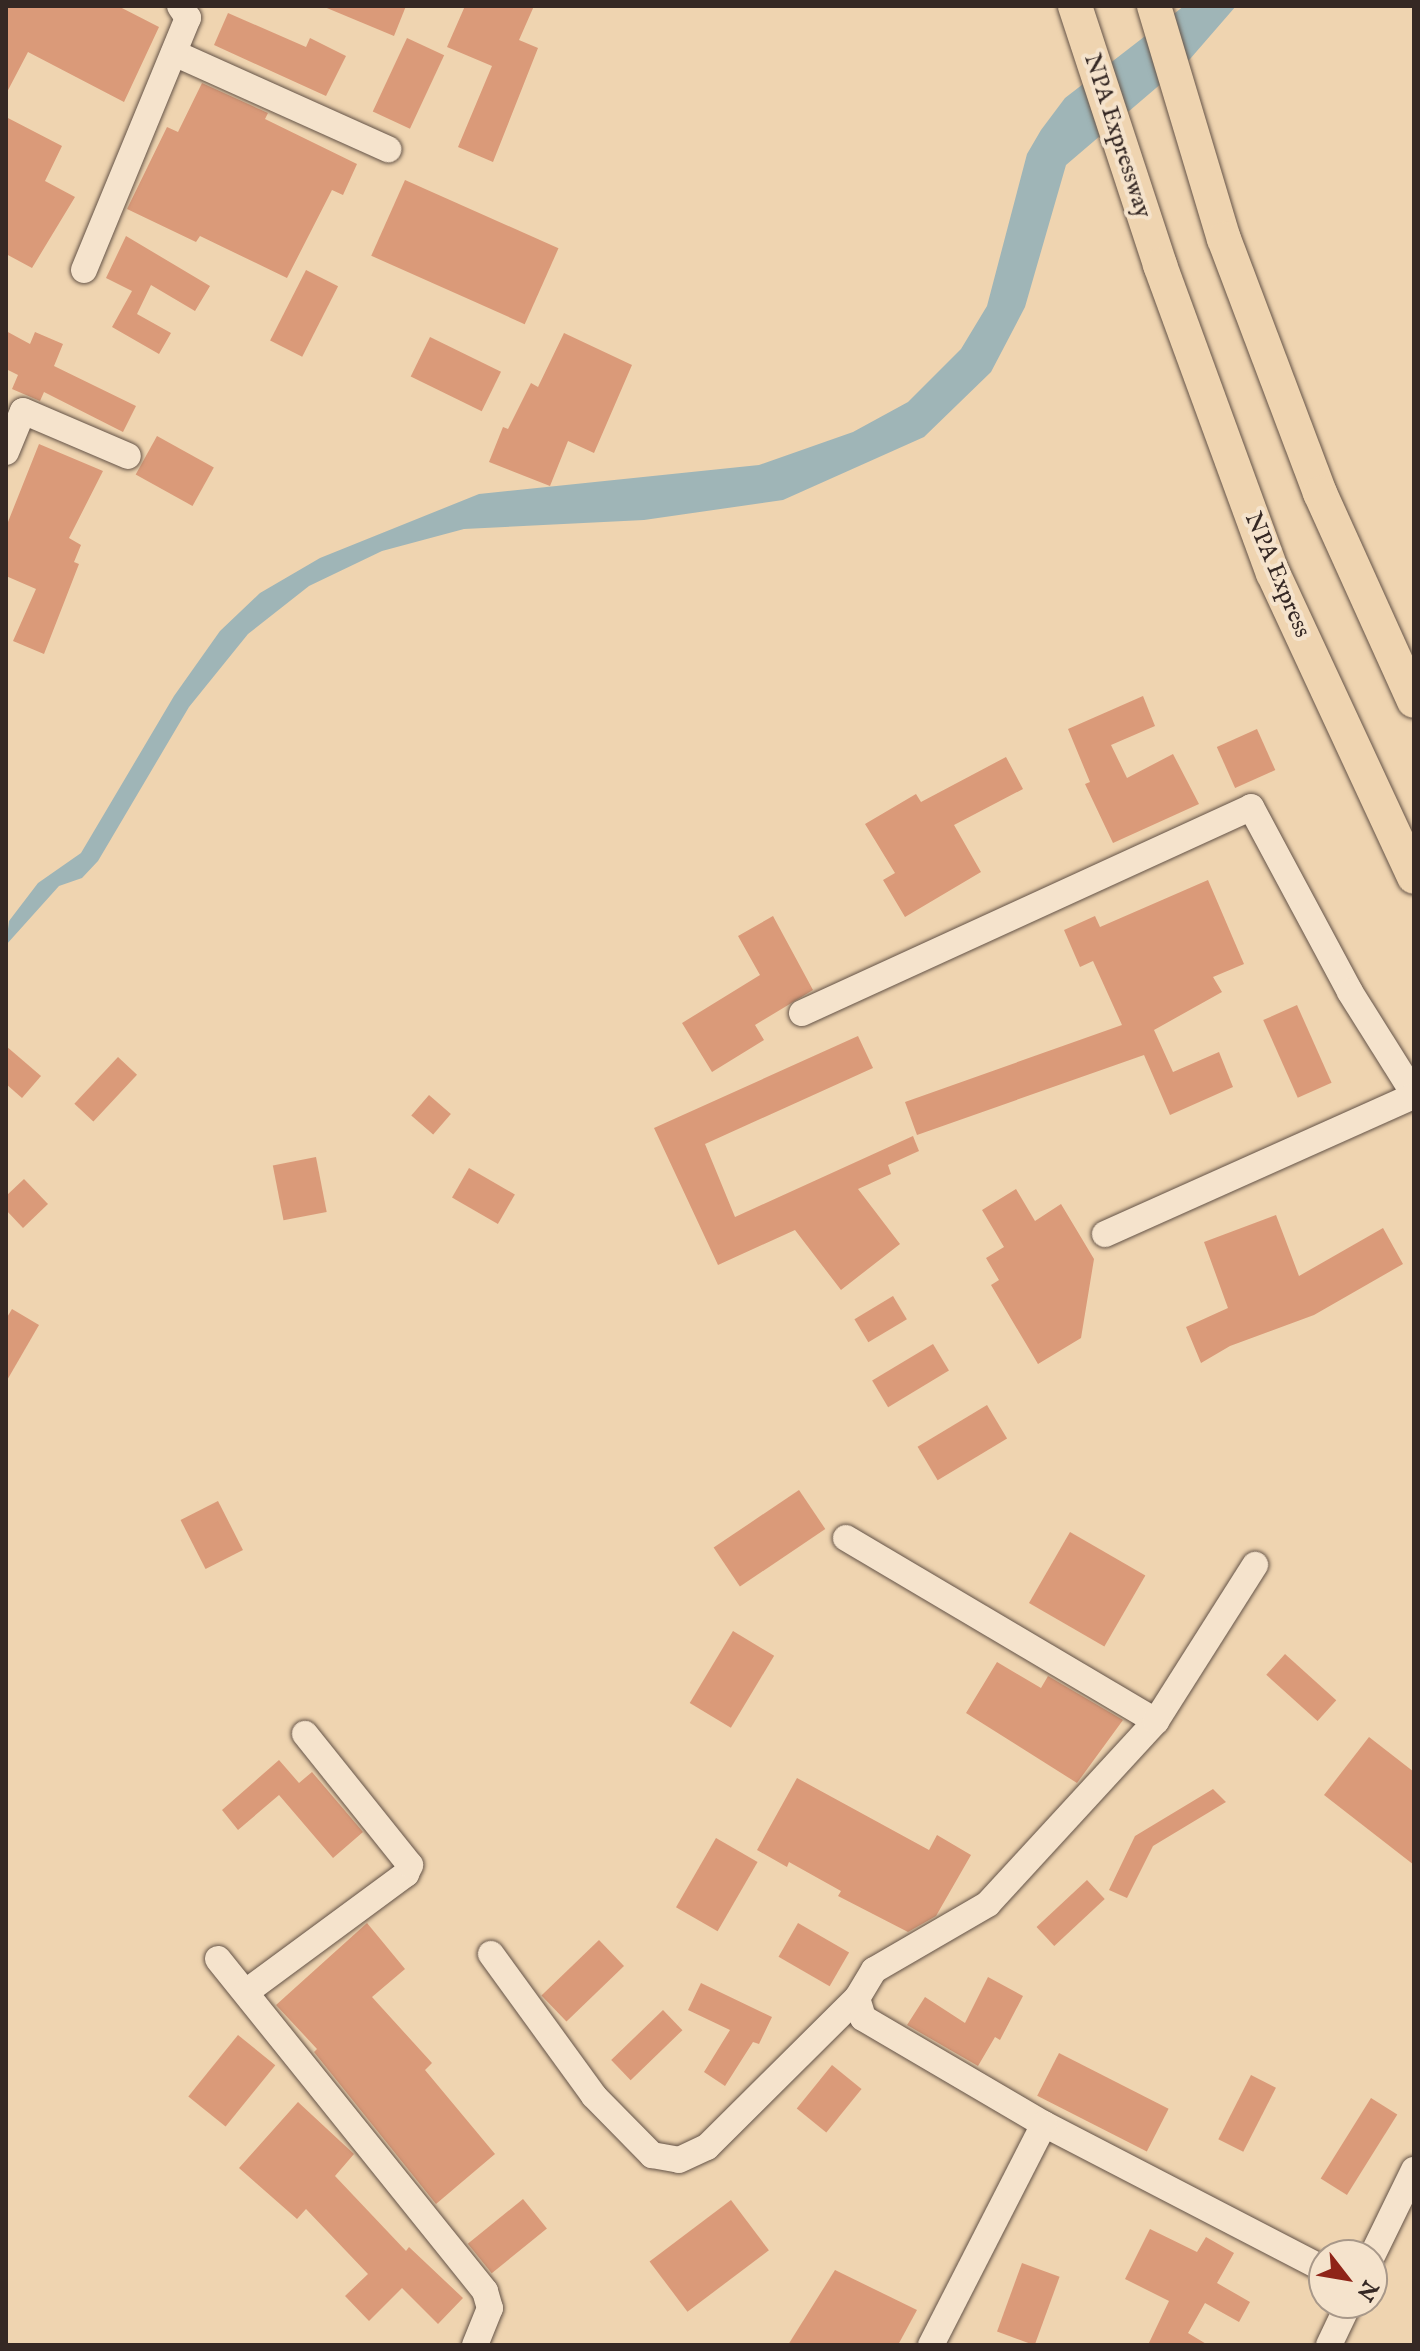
<!DOCTYPE html>
<html>
<head>
<meta charset="utf-8">
<style>
  body { margin:0 }
  #map { position:relative; width:1420px; height:2351px; overflow:hidden; background:#efd4b0; font-family:"IM FELL English",serif }
  div>[style] { position:absolute }
  .water>* { inset:0; background:#9fb5b7 }
  .building>* { inset:0; background:#da9a79; transform-origin:0 0 }
  .roads { filter:drop-shadow(0 0 2px #645347) drop-shadow(0 0 2px #645347) }
  .minor>* { height:26px; margin:-13px; padding:0 13px; transform-origin:13px; border-radius:13px; background:#f5e3cc }
  .major>* { height:34px; margin:-17px; padding:0 17px; transform-origin:17px; border-radius:17px; background:#efd4b0 }
  span { translate:-50% -50%; white-space:nowrap; text-align:center; line-height:1.15; -webkit-text-stroke:8px #f5e3cc; paint-order:stroke }
  .street-label { font-size:24px; color:#352824 }
  .frame { position:absolute; inset:0; border:8px solid #352824; pointer-events:none }
  .north { position:absolute; left:1308px; top:2239px; width:80px; height:80px; box-sizing:border-box; background:#f5e3cc; border:2px solid #a89889; border-radius:50%; rotate:121deg; font-size:22px; font-weight:700; line-height:32px; text-align:center; color:#352824 }
  .north::after { content:''; display:block; margin:auto; width:28px; height:36px; background:#8f2418; clip-path:polygon(50% 0,100% 100%,50% 72%,0 100%) }
</style>
</head>
<body>
<div id="map">
  <div class="water">
    <div style="clip-path:polygon(1184px 6px,1236px 6px,1190px 59px,1066px 165px,1025px 307px,991px 372px,924px 437px,783px 500px,644px 520px,464px 529px,382px 551px,309px 586px,248px 634px,189px 707px,98px 861px,82px 878px,59px 886px,6px 945px,9px 921px,38px 883px,81px 853px,174px 696px,220px 631px,260px 593px,320px 558px,479px 494px,759px 465px,853px 432px,908px 402px,961px 349px,987px 306px,1027px 154px,1041px 130px,1065px 98px)"></div>
  </div>
  <div class="building">
    <div style="clip-path:polygon(6px 6px,118px 6px,159px 27px,124px 102px,28px 52px,6px 94px)"></div>
    <div style="clip-path:polygon(322px 6px,406px 6px,394px 36px)"></div>
    <div style="clip-path:polygon(465px 6px,534px 6px,519px 40px,538px 48px,493px 162px,458px 147px,492px 66px,447px 47px)"></div>
    <div style="clip-path:polygon(228px 13px,306px 47px,310px 38px,346px 56px,326px 96px,214px 45px)"></div>
    <div style="left:407px;top:38px;width:41px;height:81px;rotate:25deg"></div>
    <div style="clip-path:polygon(202px 83px,268px 113px,265px 119px,357px 164px,343px 195px,332px 190px,287px 278px,200px 236px,196px 242px,127px 209px,167px 127px,178px 132px)"></div>
    <div style="clip-path:polygon(6px 117px,62px 146px,45px 181px,75px 197px,32px 268px,6px 254px)"></div>
    <div style="left:405px;top:180px;width:168px;height:83px;rotate:24deg"></div>
    <div style="clip-path:polygon(126px 236px,210px 286px,195px 311px,151px 285px,137px 314px,171px 333px,159px 354px,112px 327px,132px 291px,106px 278px)"></div>
    <div style="left:306px;top:270px;width:36px;height:79px;rotate:27deg"></div>
    <div style="clip-path:polygon(6px 331px,30px 344px,35px 332px,63px 344px,54px 366px,136px 406px,123px 432px,44px 392px,40px 401px,12px 389px,18px 375px,6px 369px)"></div>
    <div style="clip-path:polygon(564px 333px,632px 365px,594px 453px,568px 441px,550px 486px,489px 462px,503px 427px,508px 429px,531px 383px,538px 387px)"></div>
    <div style="left:430px;top:337px;width:79px;height:44px;rotate:26deg"></div>
    <div style="left:157px;top:436px;width:65px;height:44px;rotate:29deg"></div>
    <div style="clip-path:polygon(39px 444px,103px 471px,69px 538px,81px 545px,74px 562px,79px 564px,44px 654px,13px 641px,36px 589px,6px 576px,6px 527px)"></div>
    <div style="clip-path:polygon(1143px 696px,1155px 726px,1111px 745px,1127px 778px,1173px 754px,1199px 804px,1113px 843px,1085px 784px,1090px 782px,1068px 729px)"></div>
    <div style="left:1257px;top:729px;width:45px;height:44px;rotate:66deg"></div>
    <div style="clip-path:polygon(1006px 757px,1023px 789px,954px 825px,981px 872px,905px 917px,883px 880px,895px 873px,865px 824px,916px 794px,921px 802px)"></div>
    <div style="clip-path:polygon(1208px 880px,1244px 964px,1213px 977px,1222px 992px,1154px 1030px,1173px 1072px,1219px 1052px,1233px 1087px,1170px 1115px,1144px 1055px,917px 1135px,905px 1102px,1122px 1025px,1093px 961px,1080px 967px,1064px 930px,1095px 916px,1100px 927px)"></div>
    <div style="clip-path:polygon(773px 916px,813px 990px,755px 1025px,764px 1040px,712px 1072px,682px 1023px,760px 975px,738px 936px)"></div>
    <div style="left:1297px;top:1005px;width:85px;height:37px;rotate:66deg"></div>
    <div style="clip-path:polygon(858px 1036px,873px 1068px,705px 1144px,735px 1217px,913px 1136px,919px 1151px,888px 1165px,891px 1174px,858px 1189px,900px 1244px,841px 1290px,795px 1230px,718px 1265px,654px 1128px)"></div>
    <div style="clip-path:polygon(6px 1046px,41px 1076px,22px 1098px,6px 1084px)"></div>
    <div style="left:118px;top:1057px;width:26px;height:64px;rotate:43deg"></div>
    <div style="left:429px;top:1095px;width:29px;height:27px;rotate:41deg"></div>
    <div style="left:316px;top:1157px;width:56px;height:44px;rotate:79deg"></div>
    <div style="left:469px;top:1168px;width:53px;height:34px;rotate:30deg"></div>
    <div style="clip-path:polygon(24px 1179px,48px 1204px,23px 1228px,6px 1210px,6px 1196px)"></div>
    <div style="clip-path:polygon(1016px 1189px,1035px 1221px,1061px 1204px,1094px 1259px,1081px 1338px,1038px 1364px,991px 1285px,999px 1280px,986px 1258px,1004px 1247px,982px 1210px)"></div>
    <div style="clip-path:polygon(1276px 1215px,1299px 1276px,1383px 1228px,1403px 1264px,1314px 1315px,1230px 1346px,1201px 1363px,1186px 1327px,1228px 1308px,1204px 1242px)"></div>
    <div style="left:893px;top:1296px;width:27px;height:45px;rotate:59deg"></div>
    <div style="clip-path:polygon(12px 1309px,39px 1325px,6px 1382px,6px 1319px)"></div>
    <div style="left:933px;top:1344px;width:31px;height:71px;rotate:59deg"></div>
    <div style="left:987px;top:1405px;width:39px;height:81px;rotate:59deg"></div>
    <div style="left:799px;top:1490px;width:47px;height:103px;rotate:56deg"></div>
    <div style="left:218px;top:1501px;width:55px;height:42px;rotate:63deg"></div>
    <div style="left:1070px;top:1532px;width:87px;height:82px;rotate:30deg"></div>
    <div style="left:733px;top:1631px;width:48px;height:84px;rotate:31deg"></div>
    <div style="left:1285px;top:1654px;width:69px;height:28px;rotate:42deg"></div>
    <div style="clip-path:polygon(997px 1662px,1041px 1688px,1048px 1676px,1123px 1720px,1077px 1783px,966px 1713px)"></div>
    <div style="clip-path:polygon(1369px 1737px,1414px 1772px,1414px 1865px,1324px 1795px)"></div>
    <div style="clip-path:polygon(279px 1760px,299px 1783px,312px 1772px,363px 1832px,333px 1858px,279px 1795px,238px 1830px,222px 1810px)"></div>
    <div style="clip-path:polygon(797px 1778px,929px 1850px,937px 1835px,971px 1855px,936px 1916px,908px 1932px,838px 1896px,841px 1891px,789px 1862px,787px 1867px,757px 1850px)"></div>
    <div style="clip-path:polygon(1213px 1789px,1226px 1802px,1153px 1846px,1127px 1898px,1109px 1890px,1135px 1836px)"></div>
    <div style="left:716px;top:1838px;width:48px;height:80px;rotate:30deg"></div>
    <div style="left:1087px;top:1880px;width:26px;height:69px;rotate:47deg"></div>
    <div style="clip-path:polygon(367px 1923px,405px 1969px,372px 1997px,432px 2063px,425px 2070px,495px 2154px,436px 2204px,314px 2052px,317px 2049px,276px 2005px)"></div>
    <div style="left:798px;top:1923px;width:59px;height:39px;rotate:30deg"></div>
    <div style="left:599px;top:1940px;width:36px;height:80px;rotate:46deg"></div>
    <div style="clip-path:polygon(988px 1977px,1023px 1996px,1000px 2040px,995px 2037px,978px 2066px,907px 2025px,925px 1997px,965px 2023px)"></div>
    <div style="clip-path:polygon(701px 1983px,772px 2017px,759px 2044px,753px 2042px,725px 2086px,704px 2072px,730px 2030px,688px 2010px)"></div>
    <div style="left:663px;top:2010px;width:28px;height:72px;rotate:46deg"></div>
    <div style="left:238px;top:2035px;width:48px;height:79px;rotate:39deg"></div>
    <div style="left:1059px;top:2053px;width:123px;height:48px;rotate:27deg"></div>
    <div style="left:832px;top:2065px;width:38px;height:56px;rotate:39deg"></div>
    <div style="left:1251px;top:2075px;width:28px;height:72px;rotate:27deg"></div>
    <div style="left:1371px;top:2098px;width:31px;height:95px;rotate:32deg"></div>
    <div style="clip-path:polygon(298px 2102px,354px 2154px,335px 2176px,406px 2251px,409px 2247px,463px 2298px,438px 2324px,402px 2288px,369px 2321px,345px 2296px,368px 2274px,306px 2209px,297px 2219px,239px 2168px)"></div>
    <div style="left:523px;top:2199px;width:38px;height:71px;rotate:51deg"></div>
    <div style="left:731px;top:2200px;width:63px;height:102px;rotate:53deg"></div>
    <div style="clip-path:polygon(1150px 2229px,1197px 2252px,1206px 2237px,1234px 2253px,1217px 2283px,1250px 2302px,1239px 2322px,1205px 2303px,1188px 2333px,1208px 2345px,1148px 2345px,1169px 2301px,1125px 2279px)"></div>
    <div style="left:1022px;top:2263px;width:40px;height:73px;rotate:20deg"></div>
    <div style="clip-path:polygon(835px 2270px,917px 2310px,898px 2345px,788px 2345px)"></div>
  </div>
  <div class="roads">
    <div class="minor">
      <div style="left:174px;top:53px;width:235px;rotate:24.2deg"></div>
      <div style="left:84px;top:270px;width:273px;rotate:-67.6deg"></div>
      <div style="left:188px;top:18px;width:14px;rotate:-124deg"></div>
      <div style="left:6px;top:452px;width:44px;rotate:-67.5deg"></div>
      <div style="left:23px;top:411px;width:114px;rotate:23.2deg"></div>
      <div style="left:802px;top:1013px;width:494px;rotate:-24.6deg"></div>
      <div style="left:1251px;top:807px;width:210px;rotate:61.8deg"></div>
      <div style="left:1350px;top:992px;width:120px;rotate:57.9deg"></div>
      <div style="left:1105px;top:1234px;width:338px;rotate:-24.1deg"></div>
      <div style="left:846px;top:1538px;width:360px;rotate:30.6deg"></div>
      <div style="left:1156px;top:1721px;width:248px;rotate:132.6deg"></div>
      <div style="left:988px;top:1904px;width:132px;rotate:149.9deg"></div>
      <div style="left:874px;top:1970px;width:33px;rotate:121deg"></div>
      <div style="left:857px;top:1998px;width:21px;rotate:73deg"></div>
      <div style="left:863px;top:2018px;width:210px;rotate:30.4deg"></div>
      <div style="left:1044px;top:2124px;width:315px;rotate:27.4deg"></div>
      <div style="left:1156px;top:1721px;width:185px;rotate:-57.6deg"></div>
      <div style="left:491px;top:1954px;width:175px;rotate:54deg"></div>
      <div style="left:594px;top:2096px;width:83px;rotate:45.5deg"></div>
      <div style="left:652px;top:2155px;width:27px;rotate:10deg"></div>
      <div style="left:679px;top:2160px;width:31px;rotate:-25deg"></div>
      <div style="left:707px;top:2147px;width:211px;rotate:-44.8deg"></div>
      <div style="left:218px;top:1959px;width:426px;rotate:51.2deg"></div>
      <div style="left:485px;top:2291px;width:18px;rotate:74deg"></div>
      <div style="left:490px;top:2308px;width:40px;rotate:112deg"></div>
      <div style="left:246px;top:1992px;width:199px;rotate:-36.4deg"></div>
      <div style="left:406px;top:1874px;width:10px;rotate:-66deg"></div>
      <div style="left:410px;top:1865px;width:168px;rotate:-128.7deg"></div>
      <div style="left:1372px;top:2256px;width:96px;rotate:-64deg"></div>
      <div style="left:931px;top:2345px;width:248px;rotate:-62.9deg"></div>
      <div style="left:1329px;top:2345px;width:47px;rotate:-64.5deg"></div>
    </div>
    <div class="major">
      <div style="left:1075px;top:6px;width:273px;rotate:71.8deg"></div>
      <div style="left:1160px;top:265px;width:328px;rotate:69.9deg"></div>
      <div style="left:1273px;top:573px;width:335px;rotate:65.1deg"></div>
      <div style="left:1154px;top:6px;width:243px;rotate:73.3deg"></div>
      <div style="left:1224px;top:239px;width:272px;rotate:69.3deg"></div>
      <div style="left:1320px;top:493px;width:228px;rotate:65.7deg"></div>
    </div>
  </div>
  <div class="street-label">
    <span style="left:1117px;top:136px;rotate:72deg">NPA Expressway</span>
    <span style="left:1277px;top:575px;rotate:67deg">NPA Express</span>
  </div>
  <div class="frame"></div>
  <div class="north">N</div>
</div>
</body>
</html>
